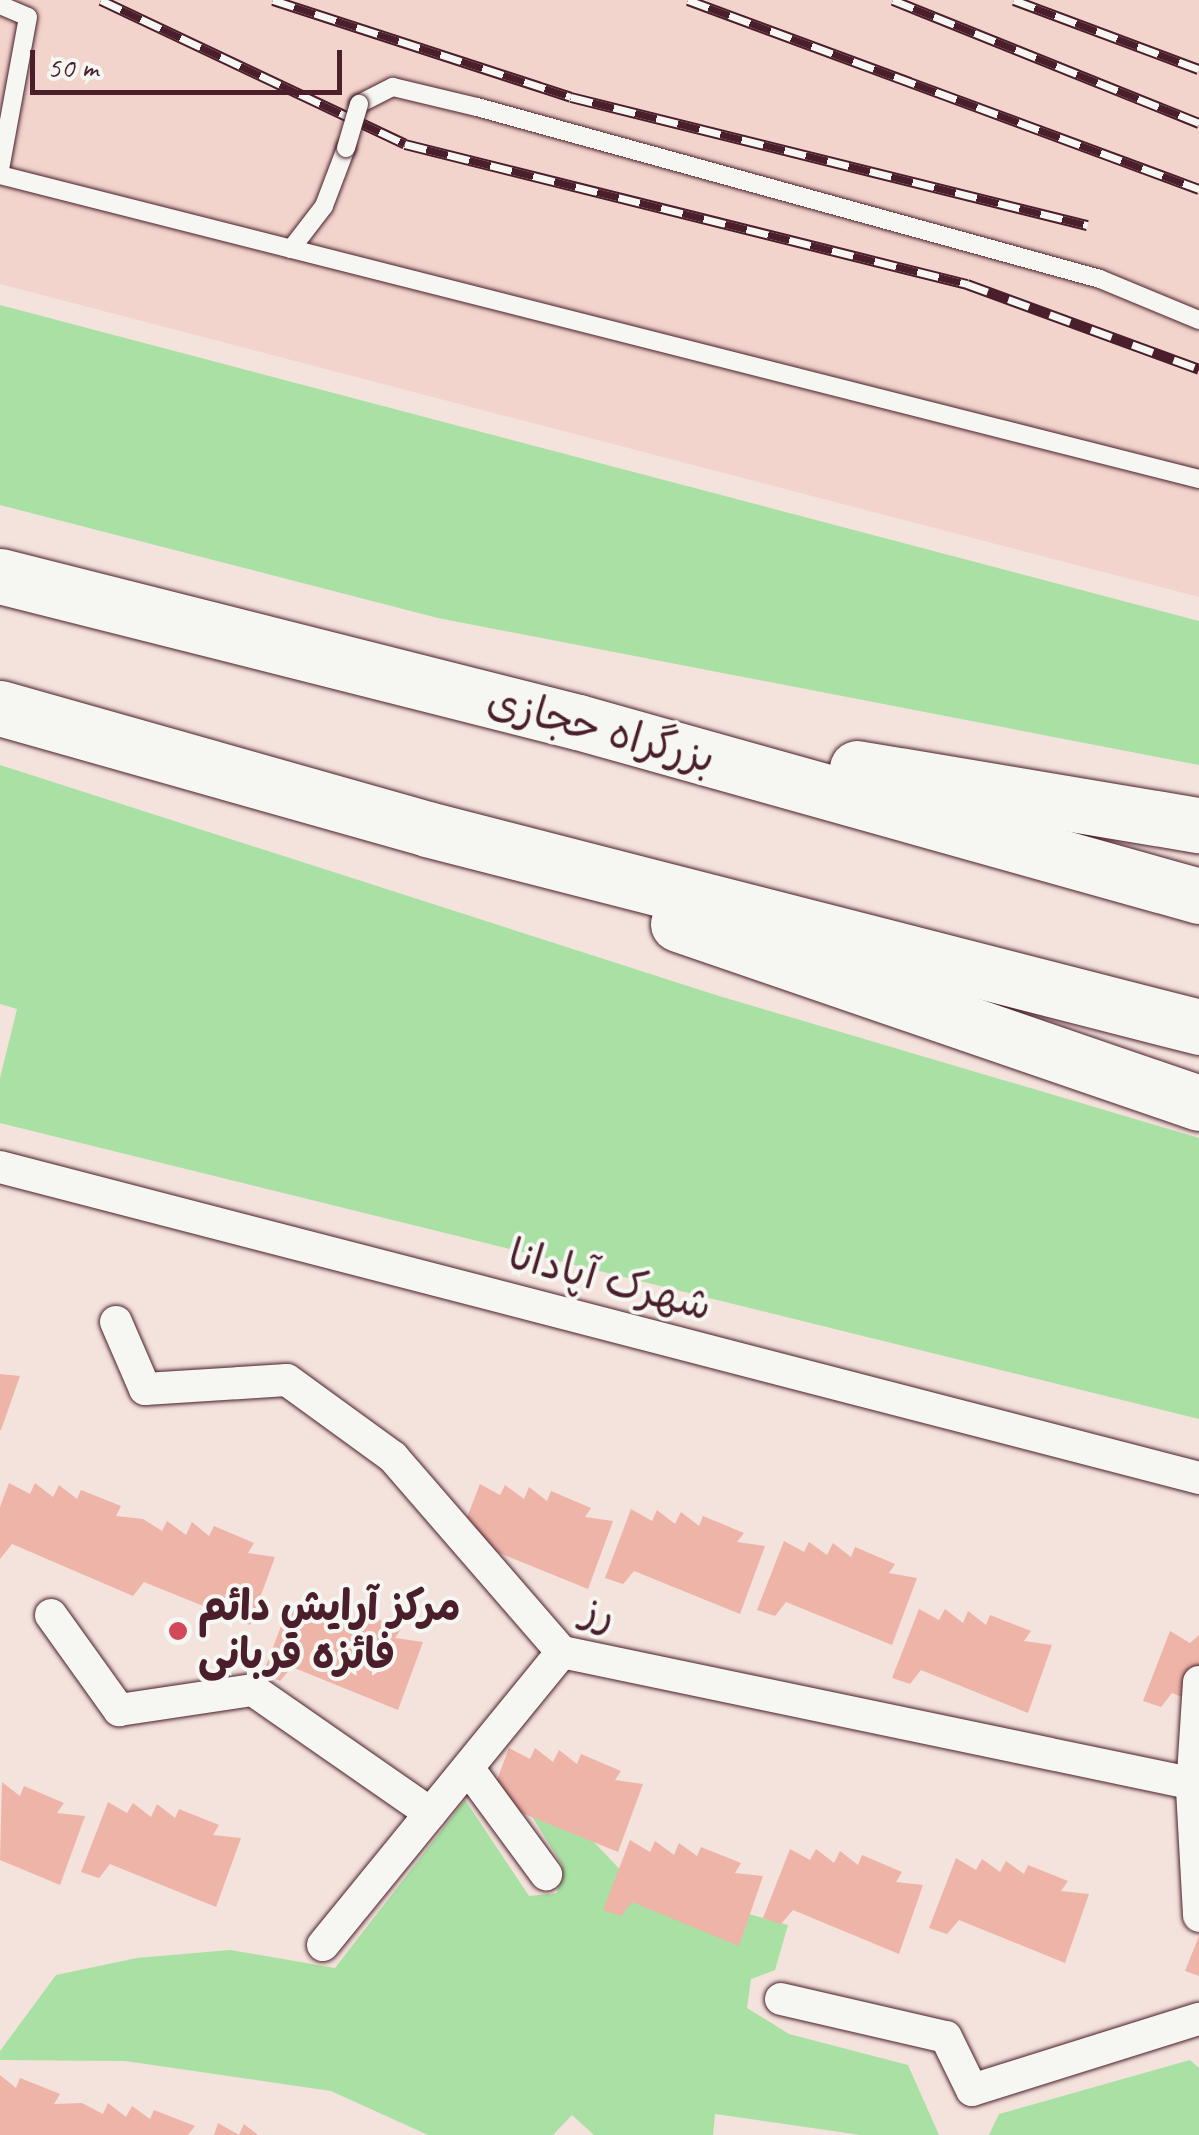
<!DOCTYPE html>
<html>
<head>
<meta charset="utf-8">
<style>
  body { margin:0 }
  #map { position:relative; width:1199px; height:2135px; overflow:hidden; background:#f4e2dc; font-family:Caveat,"Playpen Sans Arabic",sans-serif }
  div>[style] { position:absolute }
  .built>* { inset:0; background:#f2d4cc }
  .green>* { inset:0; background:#a9e0a3 }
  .building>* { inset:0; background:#eeb4a8 }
  .roads { filter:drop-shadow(0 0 2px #4a1f2b) drop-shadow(0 0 2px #4a1f2b) }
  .lane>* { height:18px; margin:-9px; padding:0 9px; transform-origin:9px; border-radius:9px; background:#f6f6f2 }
  .street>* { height:32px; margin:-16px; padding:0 16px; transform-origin:16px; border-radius:16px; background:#f6f6f2 }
  .highway>* { height:55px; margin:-27.5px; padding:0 27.5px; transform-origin:27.5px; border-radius:27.5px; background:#f6f6f2 }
  .rail>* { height:11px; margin-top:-5.5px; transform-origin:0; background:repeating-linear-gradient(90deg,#f6f6f2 0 22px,#4a1f2b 0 44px); box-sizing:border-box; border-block:2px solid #4a1f2b }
  .bridges { filter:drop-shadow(0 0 2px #4a1f2b) drop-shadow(0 0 2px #4a1f2b) }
  .lane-bridge>* { height:18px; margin:-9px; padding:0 9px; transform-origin:9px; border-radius:9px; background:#f6f6f2 }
  .dots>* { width:28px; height:28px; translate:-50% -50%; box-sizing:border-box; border:5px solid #f6f6f2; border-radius:50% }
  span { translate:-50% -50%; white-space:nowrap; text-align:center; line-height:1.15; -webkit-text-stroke:8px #f6f6f2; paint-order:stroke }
  .street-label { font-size:42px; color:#4a1f2b }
  .poi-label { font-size:42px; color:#4a1f2b; font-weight:700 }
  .left { translate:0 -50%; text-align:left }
  .scale { position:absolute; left:30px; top:50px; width:312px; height:45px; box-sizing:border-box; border:5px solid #4a1f2b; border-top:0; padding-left:12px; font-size:30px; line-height:35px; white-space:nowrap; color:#4a1f2b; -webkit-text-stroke:8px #f6f6f2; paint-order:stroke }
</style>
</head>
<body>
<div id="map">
  <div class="built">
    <div style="clip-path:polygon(0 0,1199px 0,1199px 597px,0 284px)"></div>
  </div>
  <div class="green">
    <div style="clip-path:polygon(0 305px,1199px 621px,1199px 765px,438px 618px,0 505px)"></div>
    <div style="clip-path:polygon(0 765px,719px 996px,1199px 1138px,1199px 1419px,0 1123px,0 1078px,17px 1009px,0 1004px)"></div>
    <div style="clip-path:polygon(515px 1789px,569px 1816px,631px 1881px,788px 1925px,775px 1970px,751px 1979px,747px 2008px,789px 2034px,908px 2065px,939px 2135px,861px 2135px,715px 2114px,713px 2135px,594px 2135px,572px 2115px,553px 2135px,428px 2135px,331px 2091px,125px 2061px,0 2060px,0 2051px,56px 1975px,137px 1958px,230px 1950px,335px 1968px,465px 1800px,529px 1896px,557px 1893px,562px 1865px)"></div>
    <div style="clip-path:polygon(1190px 2060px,1199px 2068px,1199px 2135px,989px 2135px,999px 2114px)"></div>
  </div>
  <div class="building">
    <div style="clip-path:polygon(0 1374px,20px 1376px,1px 1430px,0 1430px)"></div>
    <div style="clip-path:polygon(9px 1483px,30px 1494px,35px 1483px,53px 1497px,59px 1485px,77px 1499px,81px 1490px,121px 1506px,116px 1516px,143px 1519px,162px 1531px,167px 1521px,186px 1535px,192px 1522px,209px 1536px,214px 1526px,254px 1543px,248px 1553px,275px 1557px,250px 1625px,144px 1582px,133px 1596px,12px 1544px,0 1559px,0 1507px)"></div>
    <div style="clip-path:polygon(480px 1484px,500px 1495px,505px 1485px,524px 1499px,529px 1487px,547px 1501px,551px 1491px,591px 1508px,585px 1517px,613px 1521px,588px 1589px,482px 1546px,471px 1560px,453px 1553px)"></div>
    <div style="clip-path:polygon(631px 1509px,652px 1521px,657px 1510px,675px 1524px,681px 1512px,699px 1526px,703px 1516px,744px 1533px,737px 1542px,765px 1546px,740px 1614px,634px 1571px,623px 1584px,605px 1578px)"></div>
    <div style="clip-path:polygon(784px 1541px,804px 1552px,809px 1542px,827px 1555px,833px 1543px,851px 1557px,855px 1547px,895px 1564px,889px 1573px,917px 1578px,892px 1645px,786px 1602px,775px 1616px,757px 1610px)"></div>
    <div style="clip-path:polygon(289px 1605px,309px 1616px,315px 1606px,333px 1620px,339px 1608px,357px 1622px,361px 1612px,401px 1629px,395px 1638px,423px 1642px,398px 1710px,292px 1667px,280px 1681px,263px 1674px)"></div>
    <div style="clip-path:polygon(919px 1609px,939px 1620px,945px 1609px,963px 1623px,968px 1611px,986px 1625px,990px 1615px,1031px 1631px,1024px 1641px,1052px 1645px,1028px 1713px,921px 1670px,910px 1684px,892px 1678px)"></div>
    <div style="clip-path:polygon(1170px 1631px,1190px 1643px,1199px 1635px,1199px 1704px,1172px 1693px,1161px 1707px,1143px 1701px)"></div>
    <div style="clip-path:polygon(509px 1748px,530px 1759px,535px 1748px,553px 1762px,559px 1750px,577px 1764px,581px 1754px,621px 1771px,615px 1780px,643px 1784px,618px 1852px,512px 1809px,500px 1823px,483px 1817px)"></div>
    <div style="clip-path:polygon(2px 1782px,20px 1796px,24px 1786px,64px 1803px,57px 1813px,85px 1816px,60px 1885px,0 1860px)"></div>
    <div style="clip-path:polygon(108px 1802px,127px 1813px,133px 1803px,151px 1817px,157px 1804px,175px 1818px,179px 1809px,219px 1825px,213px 1835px,241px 1838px,216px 1907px,110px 1864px,99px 1878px,81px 1872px)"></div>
    <div style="clip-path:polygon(630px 1840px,650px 1852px,655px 1841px,674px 1855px,679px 1843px,697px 1856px,701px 1847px,741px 1863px,735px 1873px,763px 1876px,739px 1946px,632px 1902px,621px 1916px,603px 1910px)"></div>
    <div style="clip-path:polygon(790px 1849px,810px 1860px,816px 1849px,834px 1863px,840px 1851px,858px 1865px,862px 1855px,902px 1872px,896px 1882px,923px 1885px,899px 1954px,793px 1910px,781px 1924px,763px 1918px)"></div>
    <div style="clip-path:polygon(956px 1858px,976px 1870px,982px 1859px,1000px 1872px,1006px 1861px,1024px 1874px,1028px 1865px,1068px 1881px,1061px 1891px,1089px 1894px,1065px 1963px,959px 1920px,947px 1934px,929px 1928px)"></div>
    <div style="clip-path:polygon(1199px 1936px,1199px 1976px,1185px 1971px)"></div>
    <div style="clip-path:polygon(0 2075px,16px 2088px,20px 2078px,60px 2094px,54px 2104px,82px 2103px,103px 2114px,108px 2103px,126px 2117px,132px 2106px,150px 2119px,154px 2110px,195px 2126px,188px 2135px,0 2135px)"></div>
    <div style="clip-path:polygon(218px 2123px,239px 2135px,244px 2124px,258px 2135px,214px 2135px)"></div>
  </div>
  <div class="roads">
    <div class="lane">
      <div style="left:0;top:5px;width:30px;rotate:23deg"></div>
      <div style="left:28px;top:17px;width:156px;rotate:100.4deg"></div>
      <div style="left:359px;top:104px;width:38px;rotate:-27deg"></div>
      <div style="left:393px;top:87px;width:86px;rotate:13.4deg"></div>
      <div style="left:477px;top:107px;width:646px;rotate:15.43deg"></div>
      <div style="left:1100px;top:279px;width:107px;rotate:22.5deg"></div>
      <div style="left:0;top:175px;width:1237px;rotate:14.23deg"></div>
      <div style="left:291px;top:249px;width:54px;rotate:-52.5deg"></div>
      <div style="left:324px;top:206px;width:62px;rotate:-69.2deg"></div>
    </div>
    <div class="street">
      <div style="left:0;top:1167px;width:1239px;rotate:14.54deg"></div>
      <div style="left:116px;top:1322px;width:73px;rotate:66.6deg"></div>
      <div style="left:145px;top:1389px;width:142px;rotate:-3.6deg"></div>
      <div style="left:287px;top:1380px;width:131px;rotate:36deg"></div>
      <div style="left:393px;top:1457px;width:258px;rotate:49.1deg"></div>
      <div style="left:562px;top:1652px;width:651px;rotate:11.79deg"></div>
      <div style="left:51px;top:1615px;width:117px;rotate:54.4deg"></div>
      <div style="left:119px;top:1710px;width:135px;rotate:-8.5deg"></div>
      <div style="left:253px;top:1690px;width:216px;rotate:34.8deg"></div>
      <div style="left:1199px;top:1682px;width:107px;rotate:93.7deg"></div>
      <div style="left:1192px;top:1789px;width:127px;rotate:86.8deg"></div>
      <div style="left:468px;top:1768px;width:132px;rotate:53.7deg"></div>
      <div style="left:323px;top:1945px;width:378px;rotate:-50.8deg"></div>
      <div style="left:781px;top:1999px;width:169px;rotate:13deg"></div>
      <div style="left:946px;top:2037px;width:59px;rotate:63.9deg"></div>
      <div style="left:972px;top:2090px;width:238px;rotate:-17.4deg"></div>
    </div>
    <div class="highway">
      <div style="left:0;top:576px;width:596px;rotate:14.18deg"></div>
      <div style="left:578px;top:722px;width:645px;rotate:15.65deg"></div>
      <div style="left:0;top:708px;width:444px;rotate:15.8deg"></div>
      <div style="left:427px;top:829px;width:797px;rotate:14.38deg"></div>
      <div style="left:857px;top:768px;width:347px;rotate:9.5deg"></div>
      <div style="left:678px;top:924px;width:551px;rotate:18.96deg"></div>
    </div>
  </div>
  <div class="rail">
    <div style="left:101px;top:0;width:336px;rotate:25.3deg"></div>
    <div style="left:405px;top:144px;width:579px;rotate:13.99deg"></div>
    <div style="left:967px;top:284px;width:247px;rotate:20.1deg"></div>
    <div style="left:273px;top:0;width:313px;rotate:18deg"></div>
    <div style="left:571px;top:97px;width:532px;rotate:13.93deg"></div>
    <div style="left:688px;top:0;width:545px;rotate:20.3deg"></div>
    <div style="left:893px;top:0;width:330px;rotate:21.9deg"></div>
    <div style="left:1014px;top:0;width:197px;rotate:20.5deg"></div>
  </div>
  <div class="bridges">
    <div class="lane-bridge">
      <div style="left:346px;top:148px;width:46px;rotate:-73.5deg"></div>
    </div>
  </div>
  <div class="dots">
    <div style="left:178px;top:1631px;background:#d1495b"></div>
  </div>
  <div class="street-label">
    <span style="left:601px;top:730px;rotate:15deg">بزرگراه حجازی</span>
    <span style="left:610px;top:1281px;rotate:15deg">شهرک آپادانا</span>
    <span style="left:599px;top:1613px;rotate:17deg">رز</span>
  </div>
  <div class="poi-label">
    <span class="left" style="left:198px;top:1631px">مرکز آرایش دائم<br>فائزه قربانی</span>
  </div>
  <div class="scale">50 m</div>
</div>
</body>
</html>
